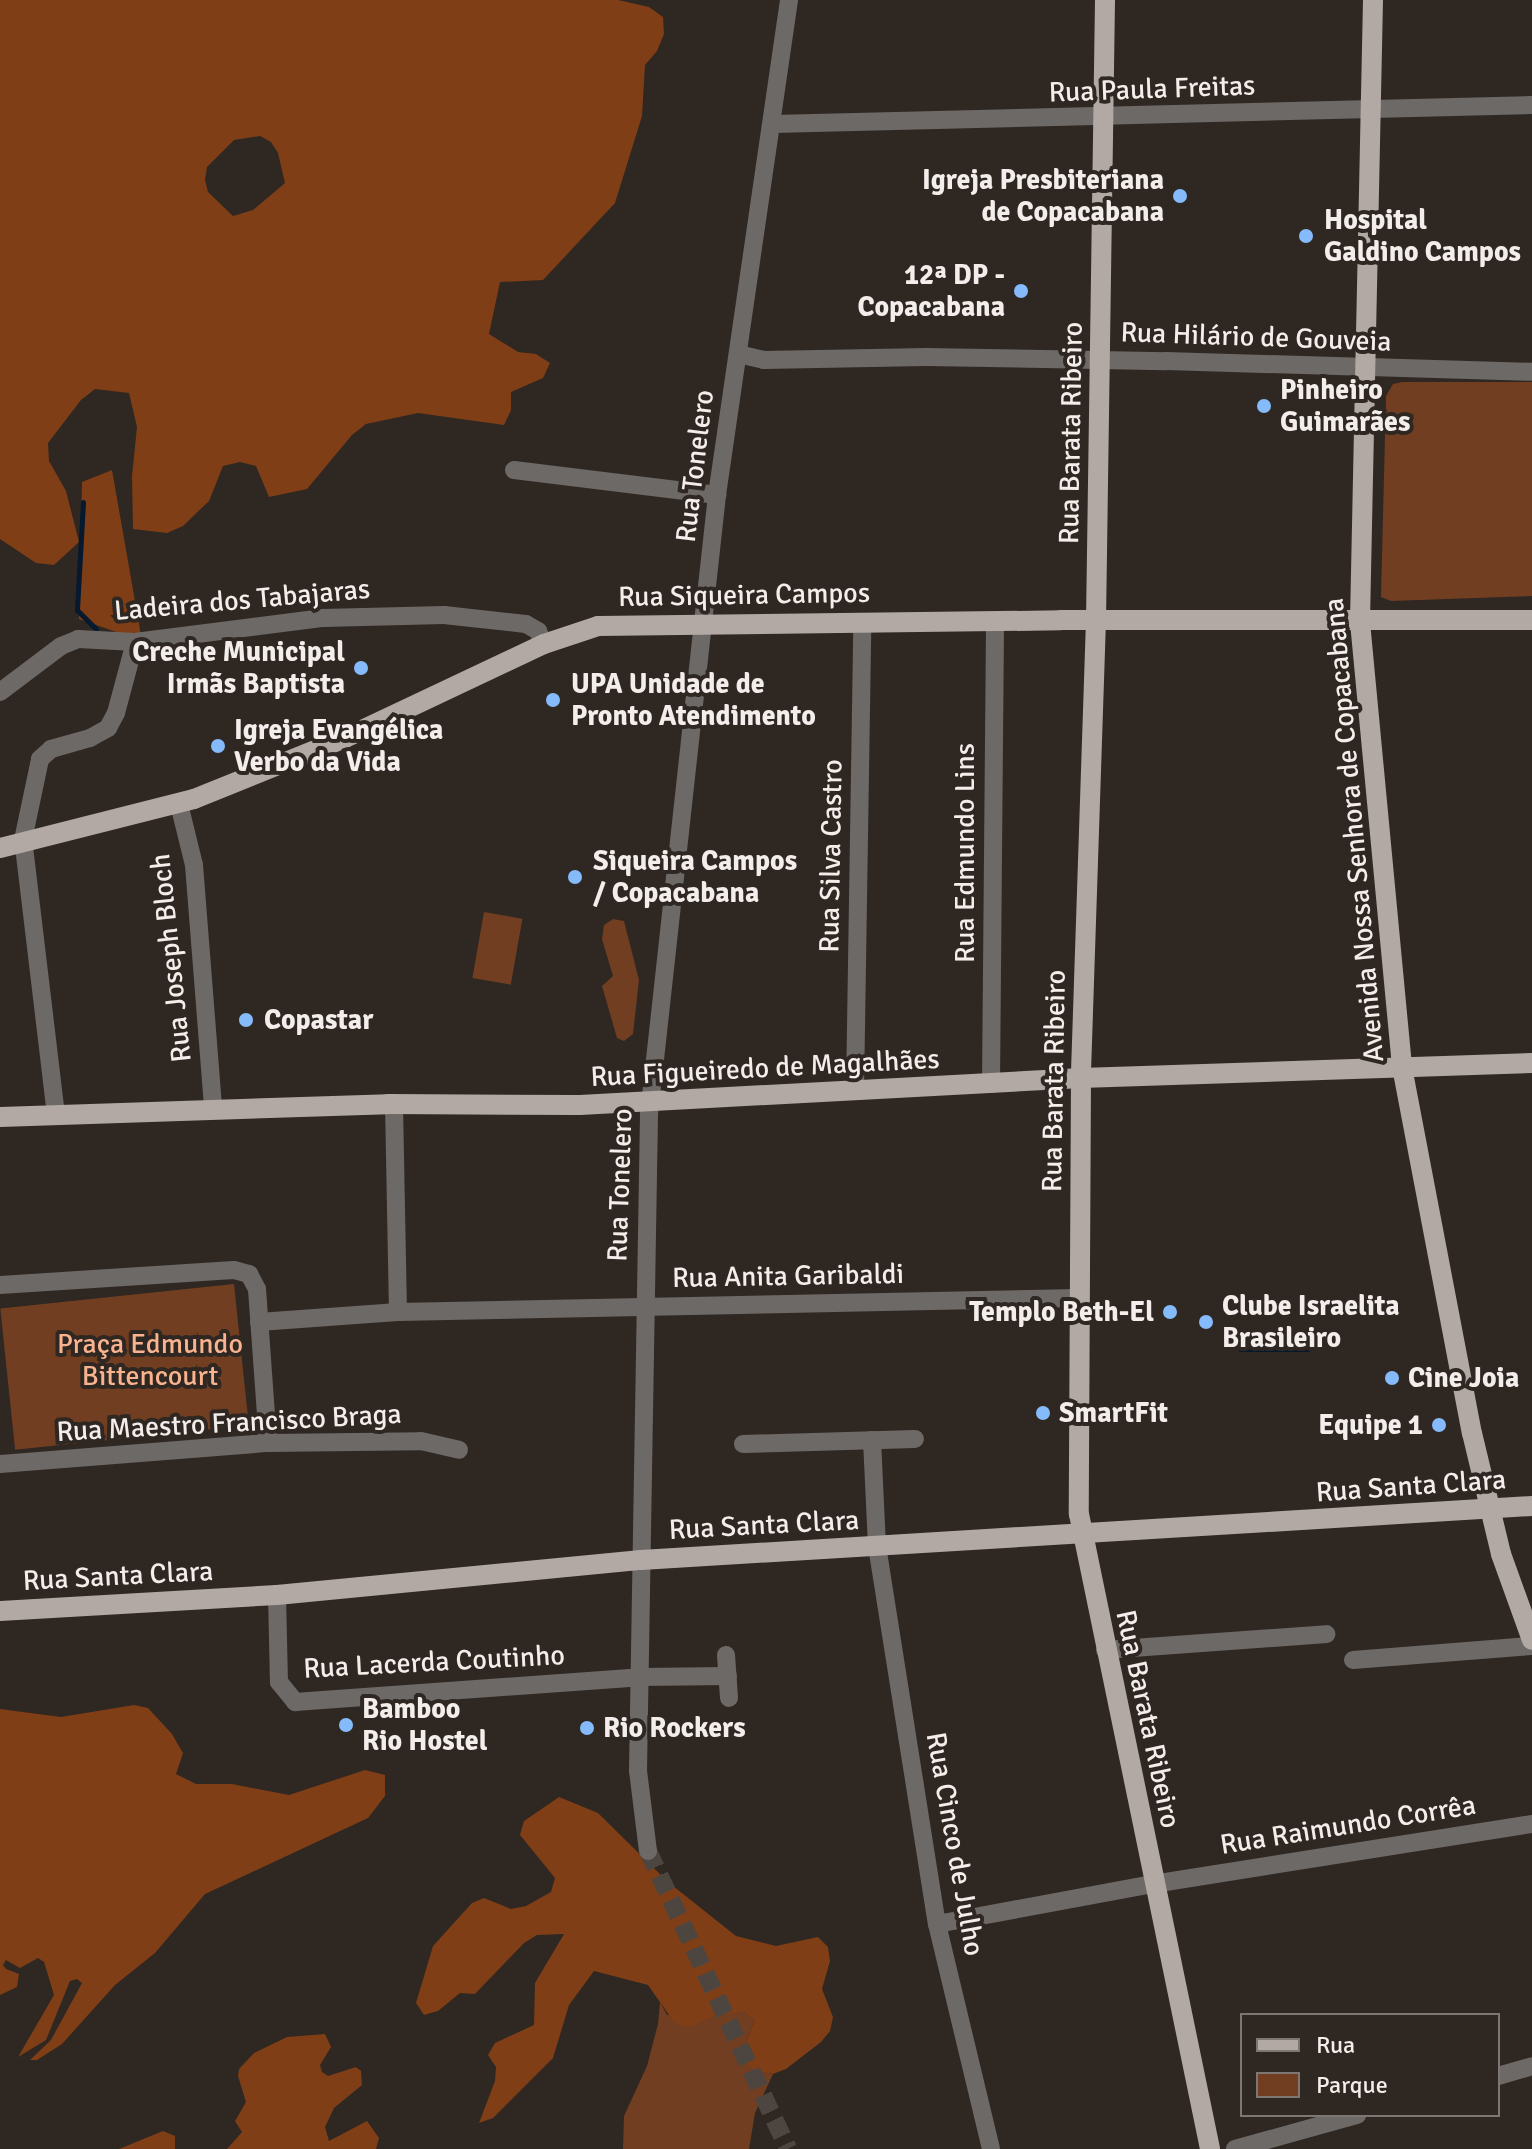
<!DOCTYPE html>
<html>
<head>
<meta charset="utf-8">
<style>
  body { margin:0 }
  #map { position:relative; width:1532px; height:2149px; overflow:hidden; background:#2f2722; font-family:Signika,sans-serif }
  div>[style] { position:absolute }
  .green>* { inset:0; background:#713e21; transform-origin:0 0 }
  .forest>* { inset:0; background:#7f3e16 }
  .water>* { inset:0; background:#06192f }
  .stream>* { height:5px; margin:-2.5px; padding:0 2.5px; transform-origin:2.5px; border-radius:2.5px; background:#06192f }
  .minor-tunnel>* { height:18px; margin-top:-9px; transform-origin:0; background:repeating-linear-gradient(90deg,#4c4540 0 18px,transparent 0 27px) }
  .minor>* { height:18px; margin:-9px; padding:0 9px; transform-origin:9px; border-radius:9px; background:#6d6967 }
  .major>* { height:20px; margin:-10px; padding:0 10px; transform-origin:10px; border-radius:10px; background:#b2a9a4 }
  .dots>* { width:22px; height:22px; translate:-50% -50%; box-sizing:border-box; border:4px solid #2f2722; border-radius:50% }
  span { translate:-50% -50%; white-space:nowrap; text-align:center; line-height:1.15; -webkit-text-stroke:8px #2f2722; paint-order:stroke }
  .street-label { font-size:28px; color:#f3edeb }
  .poi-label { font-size:28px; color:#f3edeb; font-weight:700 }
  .right { translate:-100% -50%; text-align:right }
  .left { translate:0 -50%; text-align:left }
  .park-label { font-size:28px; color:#f9b38f }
  .legend { position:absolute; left:1240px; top:2013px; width:260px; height:104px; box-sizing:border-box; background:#2f2722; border:2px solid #7d7672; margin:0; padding:10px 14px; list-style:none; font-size:24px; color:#f3edeb }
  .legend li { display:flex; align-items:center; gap:16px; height:40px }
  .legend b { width:40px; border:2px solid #7d7672 }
</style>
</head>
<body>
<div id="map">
  <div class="green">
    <div style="clip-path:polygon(1402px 382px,1532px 382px,1532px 596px,1391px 601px,1381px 597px,1386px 396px,1393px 384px)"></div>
    <div style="left:484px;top:912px;width:39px;height:67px;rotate:10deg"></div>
    <div style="clip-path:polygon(613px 919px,624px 921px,639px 980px,633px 1034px,624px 1041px,617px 1038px,602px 986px,613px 976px,602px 939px,604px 925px)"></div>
    <div style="left:234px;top:1284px;width:142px;height:235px;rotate:84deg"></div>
    <div style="clip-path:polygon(660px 2002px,667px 2015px,744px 2012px,754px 2021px,744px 2048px,758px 2072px,773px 2074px,755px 2113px,749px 2149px,623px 2149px,624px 2116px,647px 2066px,658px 2024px)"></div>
  </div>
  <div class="forest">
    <div style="clip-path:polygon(evenodd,0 0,618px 0,649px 7px,663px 17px,664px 34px,657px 51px,645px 65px,642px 116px,615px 203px,543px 280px,500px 282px,489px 334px,518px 352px,536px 354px,550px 363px,543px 378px,511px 392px,511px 410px,504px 425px,418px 413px,366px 424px,352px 435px,307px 489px,269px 497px,256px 466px,240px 462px,223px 466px,209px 501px,183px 526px,167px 533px,133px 529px,132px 476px,137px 427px,129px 393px,95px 389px,81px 400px,48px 443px,49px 461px,66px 491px,79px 542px,54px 565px,36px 563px,0 539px,0 0,260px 136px,271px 142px,278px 153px,285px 183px,253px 210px,233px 216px,208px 192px,205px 180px,207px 167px,234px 140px,260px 136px)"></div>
    <div style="clip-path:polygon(112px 470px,142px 641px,79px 619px,82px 482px)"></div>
    <div style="clip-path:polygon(134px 1705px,148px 1708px,172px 1734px,183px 1753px,176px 1774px,196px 1784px,232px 1784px,289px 1795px,365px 1770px,385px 1775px,385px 1796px,368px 1818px,205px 1894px,155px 1953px,115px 1985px,62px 2044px,37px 2060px,30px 2060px,51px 2040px,82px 1983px,77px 1979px,70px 1981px,46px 2040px,18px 2057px,54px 1995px,44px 1962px,38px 1958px,20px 1968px,6px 1960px,3px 1965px,6px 1969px,19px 1974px,17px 1987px,0 1995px,0 1709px,61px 1717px)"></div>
    <div style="clip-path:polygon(559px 1797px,598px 1813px,668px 1882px,736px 1936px,776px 1946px,818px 1937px,828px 1947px,830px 1961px,822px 1989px,833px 2017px,830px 2031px,821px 2042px,786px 2069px,773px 2074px,758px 2072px,746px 2063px,744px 2048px,754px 2021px,744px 2012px,716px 2015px,691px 2027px,676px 2025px,648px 1985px,594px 1971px,569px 2005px,553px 2058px,493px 2118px,479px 2123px,495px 2081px,496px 2067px,488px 2055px,495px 2043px,534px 2025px,535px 1983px,564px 1934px,537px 1935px,524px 1943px,475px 1994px,460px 1993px,438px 2011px,424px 2015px,416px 2003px,433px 1946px,472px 1903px,484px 1898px,511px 1909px,526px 1906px,551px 1892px,555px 1878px,520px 1835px,524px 1821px)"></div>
    <div style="clip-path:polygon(325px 2034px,331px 2047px,320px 2065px,322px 2072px,328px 2076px,356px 2067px,361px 2071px,362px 2085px,334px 2108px,325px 2127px,329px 2141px,367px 2121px,379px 2138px,376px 2149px,227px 2149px,242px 2132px,235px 2121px,246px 2102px,238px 2076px,239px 2069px,254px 2053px,287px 2037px)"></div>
    <div style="clip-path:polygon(163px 2131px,175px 2136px,175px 2149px,119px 2149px)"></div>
  </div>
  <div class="water">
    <div style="clip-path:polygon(1310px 1329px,1310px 1352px,1239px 1352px,1240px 1334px)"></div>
  </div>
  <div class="stream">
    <div style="left:83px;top:502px;width:108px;rotate:93.2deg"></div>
    <div style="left:77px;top:610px;width:27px;rotate:45deg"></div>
  </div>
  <div class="minor-tunnel">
    <div style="left:648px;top:1851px;width:329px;rotate:64.8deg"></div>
  </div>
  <div class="minor">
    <div style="left:773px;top:124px;width:759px;rotate:-1.43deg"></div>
    <div style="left:738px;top:354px;width:27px;rotate:13deg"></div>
    <div style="left:764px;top:360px;width:162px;rotate:-1.1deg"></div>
    <div style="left:926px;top:357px;width:240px;rotate:1deg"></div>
    <div style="left:1166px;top:361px;width:366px;rotate:1.7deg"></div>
    <div style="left:514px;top:470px;width:205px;rotate:7deg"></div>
    <div style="left:0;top:692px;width:76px;rotate:-37deg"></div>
    <div style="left:61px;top:646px;width:18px;rotate:-22deg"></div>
    <div style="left:78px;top:639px;width:57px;rotate:3deg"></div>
    <div style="left:135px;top:642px;width:190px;rotate:-7.3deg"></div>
    <div style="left:323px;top:618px;width:121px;rotate:-1.4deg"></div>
    <div style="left:444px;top:615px;width:82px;rotate:6.3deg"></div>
    <div style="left:526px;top:624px;width:14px;rotate:30deg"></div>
    <div style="left:538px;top:631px;width:14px;rotate:65deg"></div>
    <div style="left:179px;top:804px;width:63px;rotate:76.2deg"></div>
    <div style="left:194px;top:865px;width:244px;rotate:85.5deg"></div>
    <div style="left:991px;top:1084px;width:463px;rotate:-89.5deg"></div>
    <div style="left:855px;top:1091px;width:469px;rotate:-89.1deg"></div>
    <div style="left:394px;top:1104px;width:208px;rotate:88.9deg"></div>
    <div style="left:56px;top:1115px;width:277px;rotate:-96.8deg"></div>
    <div style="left:23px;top:840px;width:83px;rotate:-78.1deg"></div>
    <div style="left:40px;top:759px;width:15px;rotate:-42deg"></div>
    <div style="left:51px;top:749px;width:41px;rotate:-15.8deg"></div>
    <div style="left:90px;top:738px;width:21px;rotate:-29deg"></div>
    <div style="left:108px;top:728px;width:17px;rotate:-62deg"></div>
    <div style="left:116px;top:713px;width:73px;rotate:-75deg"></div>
    <div style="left:0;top:1285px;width:234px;rotate:-3.7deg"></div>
    <div style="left:234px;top:1270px;width:16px;rotate:15deg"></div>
    <div style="left:249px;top:1274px;width:17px;rotate:62deg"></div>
    <div style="left:257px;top:1289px;width:154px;rotate:85.9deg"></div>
    <div style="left:259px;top:1322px;width:139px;rotate:-4.1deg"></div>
    <div style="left:398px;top:1312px;width:680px;rotate:-1.18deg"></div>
    <div style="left:872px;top:1440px;width:106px;rotate:87.3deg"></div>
    <div style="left:877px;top:1546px;width:383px;rotate:81deg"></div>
    <div style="left:937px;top:1924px;width:231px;rotate:76.5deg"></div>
    <div style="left:743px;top:1444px;width:172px;rotate:-1.7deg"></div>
    <div style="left:0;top:1464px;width:269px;rotate:-4.5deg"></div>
    <div style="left:268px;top:1443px;width:153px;rotate:-0.7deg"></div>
    <div style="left:421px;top:1441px;width:39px;rotate:13deg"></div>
    <div style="left:277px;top:1595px;width:87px;rotate:88.7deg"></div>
    <div style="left:279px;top:1682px;width:26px;rotate:51deg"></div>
    <div style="left:295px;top:1702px;width:346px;rotate:-4.1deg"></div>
    <div style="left:640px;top:1677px;width:88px;rotate:-0.7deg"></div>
    <div style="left:1105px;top:1650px;width:222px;rotate:-4.1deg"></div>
    <div style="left:726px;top:1655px;width:43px;rotate:86deg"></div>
    <div style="left:1353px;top:1660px;width:180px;rotate:-4.5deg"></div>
    <div style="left:648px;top:1851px;width:81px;rotate:-97.1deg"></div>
    <div style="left:638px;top:1771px;width:657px;rotate:-89.04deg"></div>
    <div style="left:649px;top:1114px;width:623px;rotate:-83.73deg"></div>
    <div style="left:717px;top:495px;width:500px;rotate:-81.72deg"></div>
    <div style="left:937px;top:1924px;width:220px;rotate:-10.5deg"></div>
    <div style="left:1153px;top:1884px;width:384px;rotate:-9deg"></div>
    <div style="left:1498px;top:2076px;width:35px;rotate:-16deg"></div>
    <div style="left:1235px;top:2149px;width:127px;rotate:-15.6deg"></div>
  </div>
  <div class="major">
    <div style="left:1105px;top:0;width:620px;rotate:90.83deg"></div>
    <div style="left:1096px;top:620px;width:458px;rotate:91.9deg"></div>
    <div style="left:1081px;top:1078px;width:436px;rotate:90.3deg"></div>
    <div style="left:1079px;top:1514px;width:648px;rotate:78.34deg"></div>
    <div style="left:1373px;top:0;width:622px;rotate:91.2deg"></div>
    <div style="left:1360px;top:622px;width:447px;rotate:84.6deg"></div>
    <div style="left:1402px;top:1067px;width:373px;rotate:79.2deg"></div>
    <div style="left:1472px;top:1433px;width:124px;rotate:76.5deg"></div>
    <div style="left:1501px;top:1554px;width:91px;rotate:70.2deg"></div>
    <div style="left:0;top:848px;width:200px;rotate:-14.2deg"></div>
    <div style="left:194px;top:799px;width:163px;rotate:-22deg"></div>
    <div style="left:345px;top:738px;width:220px;rotate:-25.3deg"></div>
    <div style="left:544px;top:644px;width:57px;rotate:-18.4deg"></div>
    <div style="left:598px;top:626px;width:463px;rotate:-0.7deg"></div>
    <div style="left:1061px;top:620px;width:471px"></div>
    <div style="left:0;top:1117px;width:388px;rotate:-1.9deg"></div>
    <div style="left:388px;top:1104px;width:192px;rotate:0.3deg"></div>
    <div style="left:580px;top:1105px;width:502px;rotate:-3.08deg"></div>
    <div style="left:1081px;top:1078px;width:451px;rotate:-1.9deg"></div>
    <div style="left:0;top:1611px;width:277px;rotate:-3.3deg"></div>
    <div style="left:277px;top:1595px;width:366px;rotate:-5.5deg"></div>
    <div style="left:641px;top:1560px;width:893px;rotate:-3.47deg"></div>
  </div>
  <div class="dots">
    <div style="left:1180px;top:196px;background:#86bbfb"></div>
    <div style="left:1306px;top:236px;background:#86bbfb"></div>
    <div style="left:1021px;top:291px;background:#86bbfb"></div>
    <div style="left:1264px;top:406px;background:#86bbfb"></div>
    <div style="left:361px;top:668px;background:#86bbfb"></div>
    <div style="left:553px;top:700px;background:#86bbfb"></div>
    <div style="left:218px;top:746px;background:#86bbfb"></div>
    <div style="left:575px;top:877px;background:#86bbfb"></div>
    <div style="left:246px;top:1020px;background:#86bbfb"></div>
    <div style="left:1170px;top:1312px;background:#86bbfb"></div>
    <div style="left:1206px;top:1322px;background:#86bbfb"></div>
    <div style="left:1392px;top:1378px;background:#86bbfb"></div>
    <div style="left:1043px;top:1413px;background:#86bbfb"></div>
    <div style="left:1439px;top:1425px;background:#86bbfb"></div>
    <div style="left:346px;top:1725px;background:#86bbfb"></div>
    <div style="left:587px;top:1728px;background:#86bbfb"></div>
  </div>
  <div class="street-label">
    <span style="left:1152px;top:89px;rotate:-2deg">Rua Paula Freitas</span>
    <span style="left:1256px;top:337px;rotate:2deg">Rua Hilário de Gouveia</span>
    <span style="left:1071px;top:433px;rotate:-89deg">Rua Barata Ribeiro</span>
    <span style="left:695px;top:466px;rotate:-83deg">Rua Tonelero</span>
    <span style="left:744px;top:595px;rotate:-1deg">Rua Siqueira Campos</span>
    <span style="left:242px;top:600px;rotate:-5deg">Ladeira dos Tabajaras</span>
    <span style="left:1354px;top:830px;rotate:-95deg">Avenida Nossa Senhora de Copacabana</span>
    <span style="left:965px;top:853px;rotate:-90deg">Rua Edmundo Lins</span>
    <span style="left:831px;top:856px;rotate:-89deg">Rua Silva Castro</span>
    <span style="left:171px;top:958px;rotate:-96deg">Rua Joseph Bloch</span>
    <span style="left:765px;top:1068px;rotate:-3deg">Rua Figueiredo de Magalhães</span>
    <span style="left:1054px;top:1081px;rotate:-89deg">Rua Barata Ribeiro</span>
    <span style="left:620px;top:1185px;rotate:-88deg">Rua Tonelero</span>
    <span style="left:788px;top:1276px;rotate:-1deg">Rua Anita Garibaldi</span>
    <span style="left:229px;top:1423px;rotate:-3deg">Rua Maestro Francisco Braga</span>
    <span style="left:1411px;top:1486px;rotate:-4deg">Rua Santa Clara</span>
    <span style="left:764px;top:1525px;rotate:-3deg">Rua Santa Clara</span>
    <span style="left:118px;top:1576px;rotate:-3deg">Rua Santa Clara</span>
    <span style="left:434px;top:1662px;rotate:-3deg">Rua Lacerda Coutinho</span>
    <span style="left:1148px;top:1719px;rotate:78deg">Rua Barata Ribeiro</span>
    <span style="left:1348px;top:1825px;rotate:-9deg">Rua Raimundo Corrêa</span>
    <span style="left:955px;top:1844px;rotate:80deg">Rua Cinco de Julho</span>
  </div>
  <div class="poi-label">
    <span class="right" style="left:1164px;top:196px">Igreja Presbiteriana<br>de Copacabana</span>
    <span class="left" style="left:1324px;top:236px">Hospital<br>Galdino Campos</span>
    <span class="right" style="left:1005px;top:291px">12ª DP -<br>Copacabana</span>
    <span class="left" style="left:1280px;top:406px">Pinheiro<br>Guimarães</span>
    <span class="right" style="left:345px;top:668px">Creche Municipal<br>Irmãs Baptista</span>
    <span class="left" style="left:571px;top:700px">UPA Unidade de<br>Pronto Atendimento</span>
    <span class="left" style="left:234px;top:746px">Igreja Evangélica<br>Verbo da Vida</span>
    <span class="left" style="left:593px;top:877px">Siqueira Campos<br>/ Copacabana</span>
    <span class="left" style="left:264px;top:1020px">Copastar</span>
    <span class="left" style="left:1222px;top:1322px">Clube Israelita<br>Brasileiro</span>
    <span class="right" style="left:1154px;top:1312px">Templo Beth-El</span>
    <span class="left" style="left:1408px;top:1378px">Cine Joia</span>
    <span class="left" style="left:1059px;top:1413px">SmartFit</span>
    <span class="right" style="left:1423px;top:1425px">Equipe 1</span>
    <span class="left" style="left:362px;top:1725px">Bamboo<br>Rio Hostel</span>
    <span class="left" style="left:603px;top:1728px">Rio Rockers</span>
  </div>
  <div class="park-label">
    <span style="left:150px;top:1360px">Praça Edmundo<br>Bittencourt</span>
  </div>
  <ul class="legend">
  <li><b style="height:10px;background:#b2a9a4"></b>Rua</li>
  <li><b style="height:22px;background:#713e21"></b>Parque</li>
  </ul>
</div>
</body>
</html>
